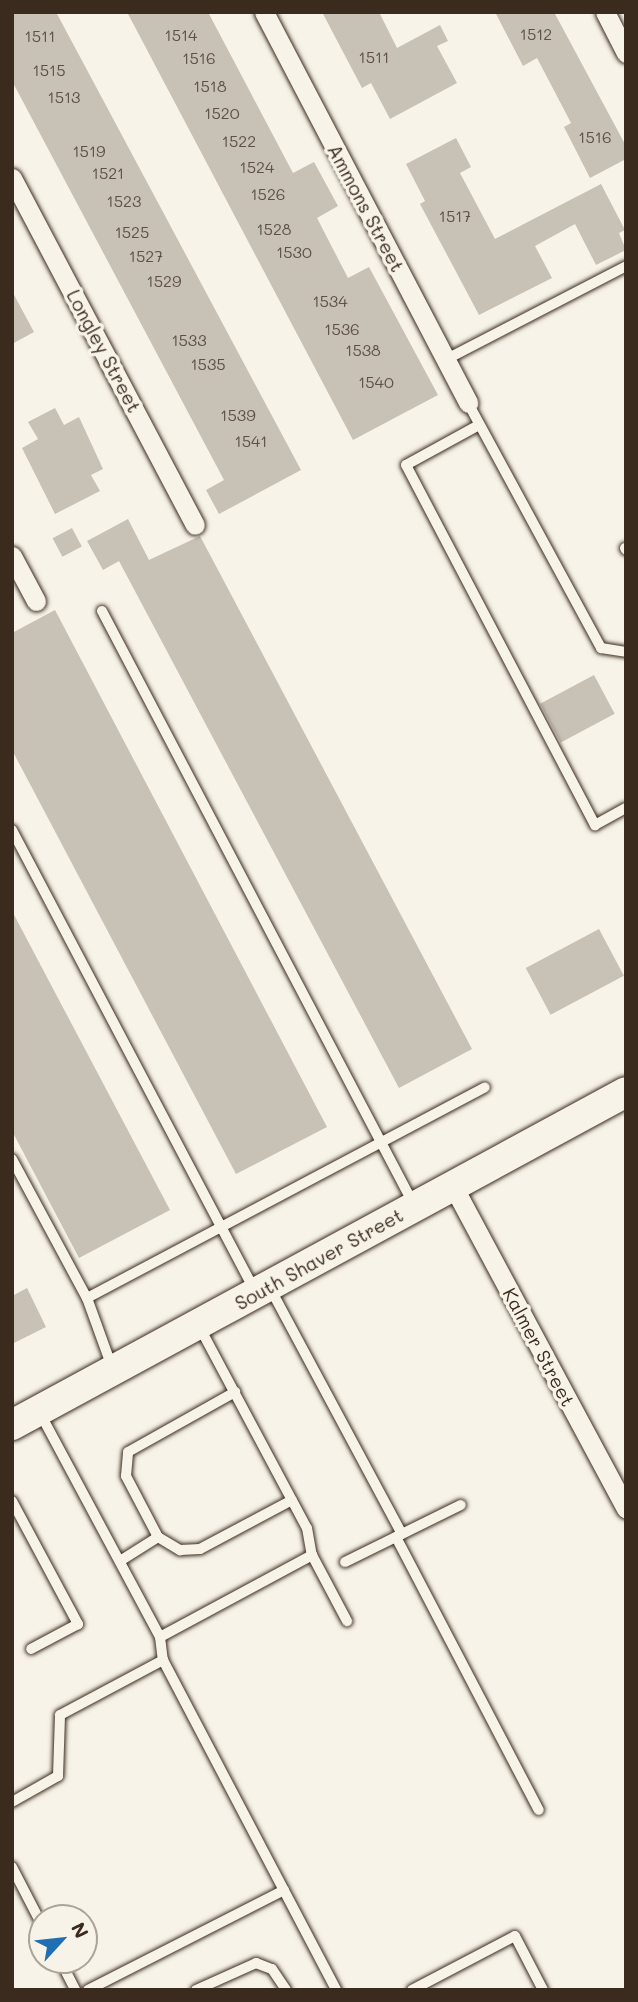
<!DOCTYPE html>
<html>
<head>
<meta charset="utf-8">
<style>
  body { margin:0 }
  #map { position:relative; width:638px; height:2002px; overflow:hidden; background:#f7f3e8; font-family:Mali,sans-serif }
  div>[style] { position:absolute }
  .building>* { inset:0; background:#c8c1b6; transform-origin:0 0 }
  .roads { filter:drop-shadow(0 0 2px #3b2a1e) drop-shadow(0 0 2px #3b2a1e) }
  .lane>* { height:10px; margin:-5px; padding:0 5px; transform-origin:5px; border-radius:5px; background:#f7f3e8 }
  .street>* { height:19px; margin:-9.5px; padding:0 9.5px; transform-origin:9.5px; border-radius:9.5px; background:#f7f3e8 }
  .primary>* { height:30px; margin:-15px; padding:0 15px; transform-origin:15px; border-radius:15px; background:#f7f3e8 }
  span { translate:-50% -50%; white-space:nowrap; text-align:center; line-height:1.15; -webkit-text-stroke:7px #f7f3e8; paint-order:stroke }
  .number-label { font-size:16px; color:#5e5044 }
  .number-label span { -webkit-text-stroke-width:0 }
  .street-label { font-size:19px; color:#3b2a1e }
  .frame { position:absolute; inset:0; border:14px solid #3b2a1e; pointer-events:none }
  .north { position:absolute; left:28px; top:1904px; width:70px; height:70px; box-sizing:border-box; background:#f7f3e8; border:2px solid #aca397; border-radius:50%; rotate:63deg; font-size:19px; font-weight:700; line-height:28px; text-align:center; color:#3b2a1e }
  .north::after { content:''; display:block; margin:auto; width:24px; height:32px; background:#1f6fb2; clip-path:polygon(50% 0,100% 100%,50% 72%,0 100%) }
</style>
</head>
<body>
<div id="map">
  <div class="building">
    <div style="clip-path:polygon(12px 12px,56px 12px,301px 470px,219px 514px,206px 490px,224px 480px,12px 81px)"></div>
    <div style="clip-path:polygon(127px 12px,208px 12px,293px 173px,314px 162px,338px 206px,317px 218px,348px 278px,369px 267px,438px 395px,353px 440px)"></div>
    <div style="clip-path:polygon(322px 12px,379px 12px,397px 48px,440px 25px,448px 41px,437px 46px,457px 83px,390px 119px,371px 83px,362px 88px)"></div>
    <div style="clip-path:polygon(495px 12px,554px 12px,626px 146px,626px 159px,590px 178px,564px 127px,571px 123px,537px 58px,523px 66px)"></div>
    <div style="clip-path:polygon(456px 138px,471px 167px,460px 173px,495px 239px,601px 184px,625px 230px,619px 233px,626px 250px,596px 265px,575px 224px,535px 246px,552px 278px,479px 315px,420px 204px,425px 201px,406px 164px)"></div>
    <div style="clip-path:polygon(12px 291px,34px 332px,12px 344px)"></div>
    <div style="clip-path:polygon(55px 408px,64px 425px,79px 417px,103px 469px,91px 475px,100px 491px,55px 514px,22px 448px,38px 439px,28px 422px)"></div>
    <div style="clip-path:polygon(128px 519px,149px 560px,200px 536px,472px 1049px,399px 1088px,119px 561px,103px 570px,87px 541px)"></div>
    <div style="left:72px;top:528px;width:21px;height:22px;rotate:62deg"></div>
    <div style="clip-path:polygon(55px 610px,327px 1127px,236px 1174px,12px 750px,12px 633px)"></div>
    <div style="left:594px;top:675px;width:44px;height:61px;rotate:62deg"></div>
    <div style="clip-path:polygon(12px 911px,170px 1210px,79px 1258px,12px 1131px)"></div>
    <div style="left:599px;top:929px;width:53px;height:83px;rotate:62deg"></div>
    <div style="clip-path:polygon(27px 1288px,46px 1327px,12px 1344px,12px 1296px)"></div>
  </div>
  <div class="roads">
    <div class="lane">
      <div style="left:445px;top:360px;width:204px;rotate:-27.4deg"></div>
      <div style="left:468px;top:403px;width:279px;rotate:61.5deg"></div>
      <div style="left:601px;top:648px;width:25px;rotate:9deg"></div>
      <div style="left:479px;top:425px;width:83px;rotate:151.3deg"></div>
      <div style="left:406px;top:465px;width:407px;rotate:62.3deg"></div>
      <div style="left:595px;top:825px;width:35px;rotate:-29deg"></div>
      <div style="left:625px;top:548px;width:2px;rotate:63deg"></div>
      <div style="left:102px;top:611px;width:669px;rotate:62.29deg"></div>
      <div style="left:12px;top:830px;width:521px;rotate:62.21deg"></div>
      <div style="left:12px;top:1159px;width:158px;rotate:61.7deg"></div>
      <div style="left:87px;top:1298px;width:73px;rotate:70.1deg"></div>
      <div style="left:270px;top:1288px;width:279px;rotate:61.8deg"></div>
      <div style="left:87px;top:1298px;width:450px;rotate:-27.9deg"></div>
      <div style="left:200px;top:1328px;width:227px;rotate:61.9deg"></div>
      <div style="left:307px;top:1528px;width:27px;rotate:80deg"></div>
      <div style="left:312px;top:1555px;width:75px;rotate:62.1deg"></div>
      <div style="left:41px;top:1415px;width:252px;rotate:61.8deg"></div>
      <div style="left:160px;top:1637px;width:23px;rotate:83deg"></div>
      <div style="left:163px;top:1660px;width:373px;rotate:62.3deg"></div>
      <div style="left:12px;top:1501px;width:140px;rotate:61.8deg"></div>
      <div style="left:78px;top:1624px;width:53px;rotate:152deg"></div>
      <div style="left:158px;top:1537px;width:26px;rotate:31deg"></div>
      <div style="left:180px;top:1550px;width:20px;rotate:-3deg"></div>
      <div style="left:200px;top:1549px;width:104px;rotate:-28deg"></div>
      <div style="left:396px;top:1537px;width:308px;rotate:62.4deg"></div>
      <div style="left:120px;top:1561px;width:45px;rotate:-32.3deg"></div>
      <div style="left:158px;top:1537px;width:69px;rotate:-117.7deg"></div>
      <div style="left:126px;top:1476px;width:24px;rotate:-85deg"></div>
      <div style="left:128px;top:1452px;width:123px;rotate:-29.3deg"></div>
      <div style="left:345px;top:1562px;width:129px;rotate:-26.2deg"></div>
      <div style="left:160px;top:1637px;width:173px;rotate:-28.3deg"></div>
      <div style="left:12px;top:1802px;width:53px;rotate:-29.5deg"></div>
      <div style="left:58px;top:1776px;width:61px;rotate:-88.1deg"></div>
      <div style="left:60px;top:1715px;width:117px;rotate:-28.1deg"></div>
      <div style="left:12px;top:1867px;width:65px;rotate:62.7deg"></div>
      <div style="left:60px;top:1960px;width:34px;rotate:63deg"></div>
      <div style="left:88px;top:1990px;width:220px;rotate:-27deg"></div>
      <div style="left:196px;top:1990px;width:66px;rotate:-24.2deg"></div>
      <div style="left:256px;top:1963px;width:17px;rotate:21deg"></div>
      <div style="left:272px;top:1969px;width:25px;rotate:56deg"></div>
      <div style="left:412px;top:1990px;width:116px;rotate:-27.7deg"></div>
      <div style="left:515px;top:1936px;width:61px;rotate:62.6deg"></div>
    </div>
    <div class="street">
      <div style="left:264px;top:12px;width:441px;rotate:62.4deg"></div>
      <div style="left:605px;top:12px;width:46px;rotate:62.9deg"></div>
      <div style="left:12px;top:178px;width:392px;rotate:62.2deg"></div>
      <div style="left:12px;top:556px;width:51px;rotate:61.9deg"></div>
      <div style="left:453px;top:1186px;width:366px;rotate:61.8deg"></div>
    </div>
    <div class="primary">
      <div style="left:12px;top:1425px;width:698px;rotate:-28.47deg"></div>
    </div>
  </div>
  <div class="number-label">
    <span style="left:536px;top:34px">1512</span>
    <span style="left:181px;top:35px">1514</span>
    <span style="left:40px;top:36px">1511</span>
    <span style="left:374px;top:57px">1511</span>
    <span style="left:199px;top:58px">1516</span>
    <span style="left:49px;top:70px">1515</span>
    <span style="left:210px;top:86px">1518</span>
    <span style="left:64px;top:97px">1513</span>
    <span style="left:222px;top:113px">1520</span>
    <span style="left:595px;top:137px">1516</span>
    <span style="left:239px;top:141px">1522</span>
    <span style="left:89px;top:151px">1519</span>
    <span style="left:257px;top:167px">1524</span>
    <span style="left:108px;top:173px">1521</span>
    <span style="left:268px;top:194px">1526</span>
    <span style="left:124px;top:201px">1523</span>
    <span style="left:455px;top:216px">1517</span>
    <span style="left:274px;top:229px">1528</span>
    <span style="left:132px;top:232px">1525</span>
    <span style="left:294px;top:252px">1530</span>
    <span style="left:146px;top:256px">1527</span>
    <span style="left:164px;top:281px">1529</span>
    <span style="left:330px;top:301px">1534</span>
    <span style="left:342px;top:329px">1536</span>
    <span style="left:189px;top:340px">1533</span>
    <span style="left:363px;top:350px">1538</span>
    <span style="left:208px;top:364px">1535</span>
    <span style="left:376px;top:382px">1540</span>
    <span style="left:238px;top:415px">1539</span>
    <span style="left:251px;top:441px">1541</span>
  </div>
  <div class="street-label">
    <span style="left:366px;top:208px;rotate:62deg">Ammons Street</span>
    <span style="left:104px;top:351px;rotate:62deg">Longley Street</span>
    <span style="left:319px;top:1259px;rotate:-29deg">South Shaver Street</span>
    <span style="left:539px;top:1347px;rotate:62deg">Kalmer Street</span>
  </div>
  <div class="frame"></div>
  <div class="north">N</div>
</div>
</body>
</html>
